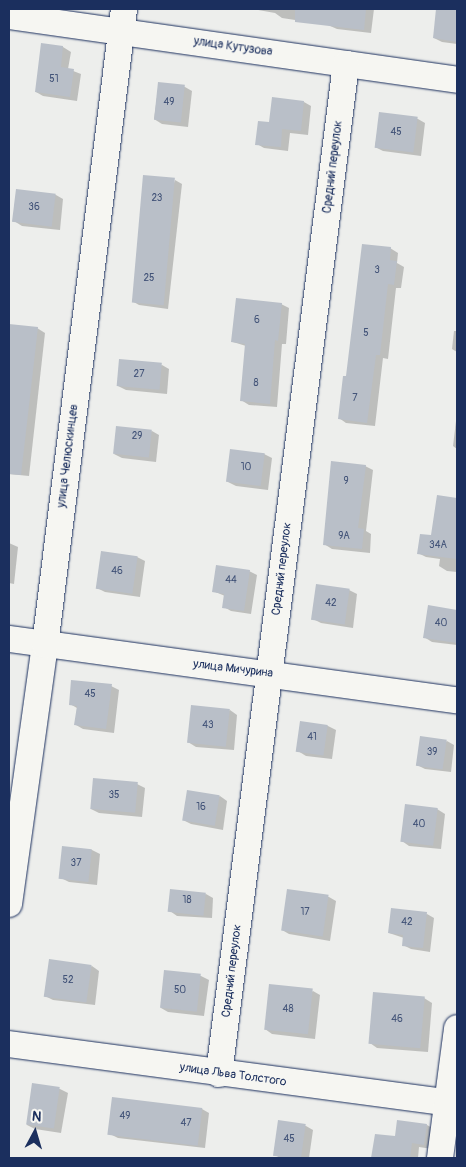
<!DOCTYPE html>
<html>
<head>
<meta charset="utf-8">
<style>
  body { margin:0 }
  #map { position:relative; width:466px; height:1167px; overflow:hidden; background:#edeeec; font-family:Pangolin,sans-serif }
  div>[style] { position:absolute }
  .shadow>* { inset:0; background:#0003 }
  .building>* { inset:0; background:#b9bfc8; transform-origin:0 0 }
  .roads { filter:drop-shadow(0 0 1px #1b2f5e) drop-shadow(0 0 1px #1b2f5e) }
  .minor>* { height:26px; margin:-13px; padding:0 13px; transform-origin:13px; border-radius:13px; background:#f6f6f2 }
  span { translate:-50% -50%; white-space:nowrap; text-align:center; line-height:1.15; -webkit-text-stroke:4.5px #f6f6f2; paint-order:stroke }
  .number-label { font-size:10px; color:#425378 }
  .number-label span { -webkit-text-stroke-width:0 }
  .street-label { font-size:12px; color:#1b2f5e }
  .frame { position:absolute; inset:0; border:10px solid #1b2f5e; pointer-events:none }
  .north { position:absolute; left:10px; top:1107px; width:50px; height:50px; -webkit-text-stroke:4px #f6f6f2; paint-order:stroke; rotate:6deg; font-size:14px; font-weight:700; line-height:20px; text-align:center; color:#1b2f5e }
  .north::after { content:''; display:block; margin:auto; width:18px; height:22px; background:#1b2f5e; clip-path:polygon(50% 0,100% 100%,50% 72%,0 100%) }
</style>
</head>
<body>
<div id="map">
  <div class="shadow">
    <div style="clip-path:polygon(252px 9px,374px 9px,371px 33px,337px 29px,328px 25px,282px 18px,275px 13px)"></div>
    <div style="clip-path:polygon(438px 9px,457px 9px,457px 44px,442px 42px,434px 38px)"></div>
    <div style="clip-path:polygon(43px 44px,63px 47px,71px 52px,68px 69px,81px 74px,77px 101px,43px 96px,36px 92px)"></div>
    <div style="clip-path:polygon(159px 83px,185px 87px,192px 91px,188px 127px,162px 124px,154px 119px)"></div>
    <div style="clip-path:polygon(304px 102px,311px 106px,308px 135px,290px 133px,288px 151px,264px 148px,257px 144px,270px 123px)"></div>
    <div style="clip-path:polygon(380px 114px,418px 119px,425px 123px,421px 156px,383px 151px,375px 147px)"></div>
    <div style="clip-path:polygon(175px 180px,182px 184px,168px 309px,139px 305px,132px 301px)"></div>
    <div style="clip-path:polygon(17px 191px,56px 195px,63px 199px,60px 230px,22px 226px,14px 221px)"></div>
    <div style="clip-path:polygon(390px 248px,398px 253px,397px 263px,404px 267px,401px 288px,396px 288px,388px 359px,383px 358px,375px 426px,346px 423px,339px 418px,347px 378px)"></div>
    <div style="clip-path:polygon(281px 304px,289px 308px,286px 344px,282px 344px,277px 407px,249px 405px,241px 400px,246px 346px,233px 342px)"></div>
    <div style="clip-path:polygon(9px 325px,37px 328px,45px 333px,29px 476px,9px 474px)"></div>
    <div style="clip-path:polygon(454px 331px,457px 331px,457px 352px,452px 349px)"></div>
    <div style="clip-path:polygon(162px 365px,169px 369px,167px 394px,126px 390px,118px 386px)"></div>
    <div style="clip-path:polygon(456px 421px,457px 421px,457px 449px,453px 446px)"></div>
    <div style="clip-path:polygon(152px 431px,159px 435px,156px 462px,122px 458px,114px 454px)"></div>
    <div style="clip-path:polygon(264px 454px,272px 458px,268px 490px,236px 486px,228px 482px)"></div>
    <div style="clip-path:polygon(365px 466px,373px 470px,366px 531px,371px 534px,370px 553px,332px 549px,324px 544px)"></div>
    <div style="clip-path:polygon(438px 496px,457px 499px,457px 572px,447px 571px,439px 566px,440px 559px,426px 557px,418px 553px,432px 537px)"></div>
    <div style="clip-path:polygon(9px 543px,18px 547px,14px 584px,9px 583px)"></div>
    <div style="clip-path:polygon(137px 557px,145px 561px,140px 597px,105px 592px,97px 588px)"></div>
    <div style="clip-path:polygon(249px 571px,257px 575px,251px 614px,231px 611px,224px 607px,225px 596px,213px 591px)"></div>
    <div style="clip-path:polygon(349px 590px,357px 594px,353px 628px,321px 623px,313px 619px)"></div>
    <div style="clip-path:polygon(429px 607px,457px 611px,457px 645px,432px 642px,424px 637px)"></div>
    <div style="clip-path:polygon(111px 686px,119px 690px,114px 733px,83px 729px,76px 725px,77px 708px,70px 704px)"></div>
    <div style="clip-path:polygon(230px 710px,237px 715px,234px 750px,196px 747px,188px 742px)"></div>
    <div style="clip-path:polygon(301px 723px,328px 726px,336px 730px,332px 759px,306px 756px,298px 751px)"></div>
    <div style="clip-path:polygon(447px 741px,454px 745px,451px 772px,425px 769px,417px 765px)"></div>
    <div style="clip-path:polygon(137px 784px,145px 788px,142px 817px,99px 813px,91px 809px)"></div>
    <div style="clip-path:polygon(220px 796px,227px 801px,223px 830px,191px 824px,183px 820px)"></div>
    <div style="clip-path:polygon(437px 809px,445px 814px,441px 849px,409px 846px,402px 841px)"></div>
    <div style="clip-path:polygon(63px 847px,92px 850px,100px 854px,97px 885px,69px 882px,61px 878px)"></div>
    <div style="clip-path:polygon(288px 890px,329px 897px,336px 901px,330px 941px,289px 934px,282px 930px)"></div>
    <div style="clip-path:polygon(206px 894px,213px 898px,212px 918px,177px 916px,170px 911px)"></div>
    <div style="clip-path:polygon(427px 914px,434px 918px,430px 952px,411px 949px,403px 945px,404px 938px,389px 933px)"></div>
    <div style="clip-path:polygon(92px 966px,99px 971px,95px 1005px,53px 1000px,45px 996px)"></div>
    <div style="clip-path:polygon(165px 971px,201px 976px,209px 980px,204px 1016px,168px 1012px,161px 1008px)"></div>
    <div style="clip-path:polygon(313px 991px,320px 995px,315px 1039px,272px 1034px,265px 1029px)"></div>
    <div style="clip-path:polygon(424px 998px,432px 1003px,428px 1052px,377px 1048px,370px 1043px)"></div>
    <div style="clip-path:polygon(33px 1084px,60px 1089px,68px 1093px,61px 1133px,35px 1129px,27px 1125px)"></div>
    <div style="clip-path:polygon(202px 1109px,209px 1113px,205px 1148px,118px 1138px,110px 1134px)"></div>
    <div style="clip-path:polygon(279px 1121px,306px 1126px,313px 1130px,309px 1158px,280px 1158px,274px 1154px)"></div>
    <div style="clip-path:polygon(427px 1125px,434px 1129px,432px 1149px,419px 1147px,418px 1158px,373px 1158px,376px 1135px,396px 1138px)"></div>
  </div>
  <div class="building">
    <div style="clip-path:polygon(295px 9px,366px 9px,364px 30px,295px 22px)"></div>
    <div style="clip-path:polygon(436px 9px,457px 9px,457px 42px,433px 38px)"></div>
    <div style="clip-path:polygon(41px 43px,63px 46px,61px 67px,74px 69px,70px 97px,35px 92px)"></div>
    <div style="left:158px;top:82px;width:27px;height:38px;rotate:6deg"></div>
    <div style="clip-path:polygon(272px 97px,304px 101px,301px 131px,282px 129px,281px 147px,255px 145px,258px 121px,269px 122px)"></div>
    <div style="left:379px;top:112px;width:39px;height:36px;rotate:7deg"></div>
    <div style="left:143px;top:175px;width:32px;height:128px;rotate:5deg"></div>
    <div style="left:16px;top:189px;width:40px;height:33px;rotate:7deg"></div>
    <div style="clip-path:polygon(362px 244px,391px 247px,390px 260px,397px 261px,394px 285px,388px 284px,380px 355px,376px 355px,367px 423px,338px 419px,343px 376px,346px 376px)"></div>
    <div style="clip-path:polygon(236px 298px,282px 303px,278px 341px,275px 340px,270px 404px,240px 401px,245px 344px,231px 342px)"></div>
    <div style="clip-path:polygon(9px 324px,38px 327px,21px 475px,9px 474px)"></div>
    <div style="left:119px;top:359px;width:43px;height:27px;rotate:5deg"></div>
    <div style="left:116px;top:426px;width:36px;height:28px;rotate:6deg"></div>
    <div style="left:230px;top:449px;width:35px;height:33px;rotate:7deg"></div>
    <div style="clip-path:polygon(331px 461px,366px 465px,358px 528px,364px 529px,362px 549px,323px 545px)"></div>
    <div style="clip-path:polygon(437px 495px,457px 498px,457px 559px,417px 554px,420px 534px,431px 535px)"></div>
    <div style="left:101px;top:551px;width:37px;height:38px;rotate:8deg"></div>
    <div style="clip-path:polygon(216px 565px,250px 570px,244px 611px,222px 608px,224px 594px,212px 592px)"></div>
    <div style="left:316px;top:584px;width:34px;height:36px;rotate:8deg"></div>
    <div style="clip-path:polygon(428px 605px,457px 610px,457px 643px,423px 638px)"></div>
    <div style="clip-path:polygon(71px 680px,112px 684px,106px 729px,74px 725px,77px 706px,69px 705px)"></div>
    <div style="left:191px;top:705px;width:39px;height:38px;rotate:6deg"></div>
    <div style="left:300px;top:721px;width:28px;height:31px;rotate:8deg"></div>
    <div style="left:420px;top:736px;width:27px;height:30px;rotate:8deg"></div>
    <div style="left:93px;top:778px;width:45px;height:31px;rotate:5deg"></div>
    <div style="left:187px;top:790px;width:33px;height:31px;rotate:9deg"></div>
    <div style="left:405px;top:804px;width:33px;height:38px;rotate:7deg"></div>
    <div style="left:62px;top:846px;width:30px;height:33px;rotate:6deg"></div>
    <div style="left:170px;top:889px;width:36px;height:23px;rotate:6deg"></div>
    <div style="left:287px;top:889px;width:42px;height:42px;rotate:8deg"></div>
    <div style="clip-path:polygon(391px 908px,427px 912px,423px 948px,402px 946px,403px 935px,388px 933px)"></div>
    <div style="left:49px;top:959px;width:43px;height:38px;rotate:8deg"></div>
    <div style="left:164px;top:970px;width:37px;height:38px;rotate:6deg"></div>
    <div style="left:269px;top:984px;width:44px;height:46px;rotate:6deg"></div>
    <div style="left:373px;top:992px;width:52px;height:52px;rotate:5deg"></div>
    <div style="left:32px;top:1083px;width:28px;height:42px;rotate:8deg"></div>
    <div style="left:112px;top:1097px;width:91px;height:38px;rotate:7deg"></div>
    <div style="left:278px;top:1120px;width:28px;height:36px;rotate:8deg"></div>
    <div style="clip-path:polygon(397px 1120px,427px 1124px,424px 1145px,412px 1143px,410px 1158px,371px 1158px,375px 1134px,395px 1136px)"></div>
  </div>
  <div class="roads">
    <div class="minor">
      <div style="left:9px;top:16px;width:453px;rotate:8.1deg"></div>
      <div style="left:9px;top:639px;width:452px;rotate:7.8deg"></div>
      <div style="left:9px;top:904px;width:261px;rotate:-82.1deg"></div>
      <div style="left:45px;top:645px;width:641px;rotate:-82.92deg"></div>
      <div style="left:9px;top:1044px;width:452px;rotate:7.6deg"></div>
      <div style="left:219px;top:1074px;width:1018px;rotate:-82.83deg"></div>
      <div style="left:440px;top:1158px;width:131px;rotate:-82.5deg"></div>
    </div>
  </div>
  <div class="number-label">
    <span style="left:54px;top:80px">51</span>
    <span style="left:169px;top:103px">49</span>
    <span style="left:396px;top:133px">45</span>
    <span style="left:157px;top:199px">23</span>
    <span style="left:34px;top:208px">36</span>
    <span style="left:377px;top:271px">3</span>
    <span style="left:149px;top:279px">25</span>
    <span style="left:257px;top:321px">6</span>
    <span style="left:366px;top:334px">5</span>
    <span style="left:139px;top:375px">27</span>
    <span style="left:256px;top:384px">8</span>
    <span style="left:355px;top:399px">7</span>
    <span style="left:137px;top:437px">29</span>
    <span style="left:246px;top:468px">10</span>
    <span style="left:346px;top:482px">9</span>
    <span style="left:344px;top:537px">9А</span>
    <span style="left:438px;top:546px">34А</span>
    <span style="left:117px;top:572px">46</span>
    <span style="left:231px;top:581px">44</span>
    <span style="left:331px;top:604px">42</span>
    <span style="left:441px;top:624px">40</span>
    <span style="left:90px;top:695px">45</span>
    <span style="left:208px;top:726px">43</span>
    <span style="left:312px;top:738px">41</span>
    <span style="left:432px;top:753px">39</span>
    <span style="left:114px;top:796px">35</span>
    <span style="left:201px;top:808px">16</span>
    <span style="left:419px;top:825px">40</span>
    <span style="left:76px;top:864px">37</span>
    <span style="left:187px;top:901px">18</span>
    <span style="left:305px;top:913px">17</span>
    <span style="left:407px;top:923px">42</span>
    <span style="left:68px;top:981px">52</span>
    <span style="left:180px;top:991px">50</span>
    <span style="left:288px;top:1010px">48</span>
    <span style="left:397px;top:1020px">46</span>
    <span style="left:125px;top:1117px">49</span>
    <span style="left:186px;top:1124px">47</span>
    <span style="left:289px;top:1140px">45</span>
  </div>
  <div class="street-label">
    <span style="left:233px;top:47px;rotate:8deg">улица Кутузова</span>
    <span style="left:333px;top:167px;rotate:-83deg">Средний переулок</span>
    <span style="left:68px;top:456px;rotate:-83deg">улица Челюскинцев</span>
    <span style="left:282px;top:569px;rotate:-83deg">Средний переулок</span>
    <span style="left:233px;top:669px;rotate:7deg">улица Мичурина</span>
    <span style="left:232px;top:971px;rotate:-83deg">Средний переулок</span>
    <span style="left:233px;top:1075px;rotate:8deg">улица Льва Толстого</span>
  </div>
  <div class="frame"></div>
  <div class="north">N</div>
</div>
</body>
</html>
